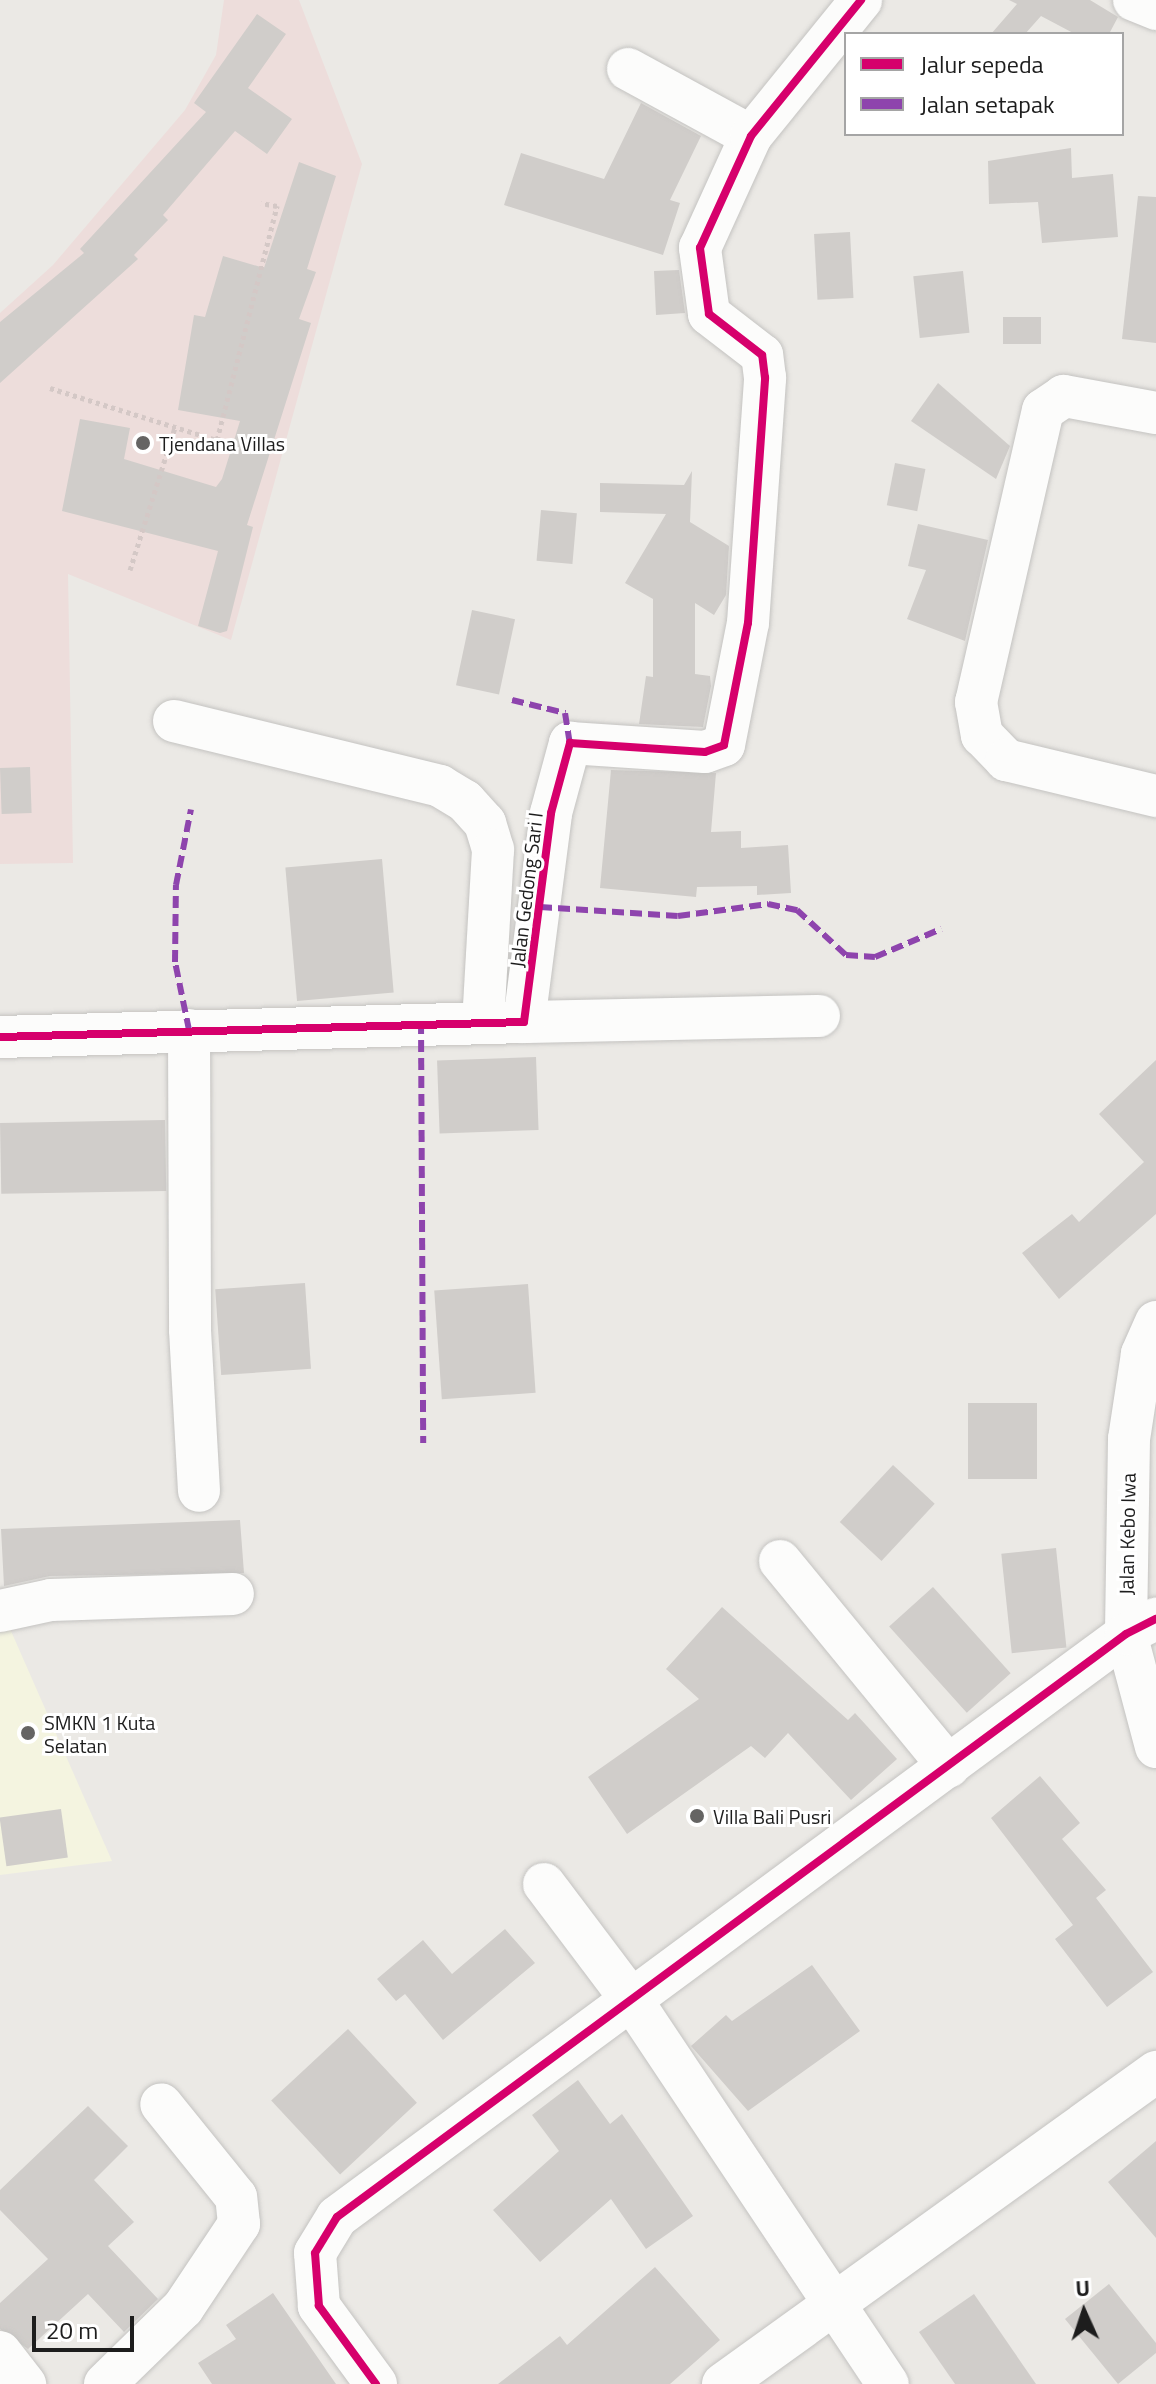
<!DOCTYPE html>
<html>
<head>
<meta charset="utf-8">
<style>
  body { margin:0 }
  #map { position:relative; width:1156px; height:2384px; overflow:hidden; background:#ebe9e5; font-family:"Titillium Web",sans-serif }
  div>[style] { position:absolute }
  .commercial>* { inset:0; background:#eddddb }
  .education>* { inset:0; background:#f4f4e0 }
  .building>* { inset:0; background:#d0cdca; transform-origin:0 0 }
  .path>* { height:5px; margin-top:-2.5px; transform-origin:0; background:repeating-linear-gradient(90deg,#d4c8c6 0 4px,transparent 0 8px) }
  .roads { filter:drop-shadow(0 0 2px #c4c3c1) drop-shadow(0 0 2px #c4c3c1) }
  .minor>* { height:42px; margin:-21px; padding:0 21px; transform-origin:21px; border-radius:21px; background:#fcfcfb }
  .quiet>* { height:6px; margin-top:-3px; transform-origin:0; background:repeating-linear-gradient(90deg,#8e44ad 0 12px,transparent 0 18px) }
  .cycleway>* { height:8px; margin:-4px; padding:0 4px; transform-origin:4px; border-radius:4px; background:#d6006c }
  .dots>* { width:22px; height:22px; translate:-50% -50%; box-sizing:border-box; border:4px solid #fff; border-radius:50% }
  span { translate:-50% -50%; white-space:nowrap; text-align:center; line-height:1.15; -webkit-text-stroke:6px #fff; paint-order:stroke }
  .poi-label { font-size:20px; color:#1d1d1d }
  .left { translate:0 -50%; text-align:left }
  .street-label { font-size:20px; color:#1d1d1d }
  .legend { position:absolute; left:844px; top:32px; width:280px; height:104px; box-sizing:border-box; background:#fff; border:2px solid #a5a5a5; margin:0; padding:10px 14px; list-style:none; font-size:24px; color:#1d1d1d }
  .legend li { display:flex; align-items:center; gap:16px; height:40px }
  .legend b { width:40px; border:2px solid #a5a5a5 }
  .north { position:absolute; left:1044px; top:2272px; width:80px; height:80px; -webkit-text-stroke:6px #fff; paint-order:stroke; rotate:357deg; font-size:22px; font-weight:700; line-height:32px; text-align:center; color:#1d1d1d }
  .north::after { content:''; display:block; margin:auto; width:28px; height:36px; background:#1d1d1d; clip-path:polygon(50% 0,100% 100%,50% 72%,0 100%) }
  .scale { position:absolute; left:32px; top:2316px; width:102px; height:36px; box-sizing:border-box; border:4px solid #1d1d1d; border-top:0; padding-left:10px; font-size:24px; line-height:28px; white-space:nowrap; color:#1d1d1d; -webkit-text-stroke:6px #fff; paint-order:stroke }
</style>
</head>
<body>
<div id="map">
  <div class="commercial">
    <div style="clip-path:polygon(224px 0,299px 0,362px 164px,231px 640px,68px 574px,73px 863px,0 864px,0 313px,53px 265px,185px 110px,216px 55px)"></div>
  </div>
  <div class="education">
    <div style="clip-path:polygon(0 1606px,112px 1861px,0 1875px)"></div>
  </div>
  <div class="building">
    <div style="clip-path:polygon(1009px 0,1090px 0,1118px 17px,1109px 34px,1075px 34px,1041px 16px,1025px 34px,991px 34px,1017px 4px)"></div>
    <div style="clip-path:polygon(257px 14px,286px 34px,248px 88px,292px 119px,267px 154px,235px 131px,163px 215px,168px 220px,134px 255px,138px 259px,0 383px,0 322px,84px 253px,80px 249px,206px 112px,194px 103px)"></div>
    <div style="clip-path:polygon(641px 103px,701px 136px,670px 200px,680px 203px,663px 255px,504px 205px,521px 153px,604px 179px)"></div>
    <div style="clip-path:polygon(1071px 148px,1072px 178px,1113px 174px,1118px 237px,1042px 243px,1038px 202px,989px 204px,988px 161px)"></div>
    <div style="clip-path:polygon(299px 162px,336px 176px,307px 269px,316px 272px,299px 319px,311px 323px,247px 525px,253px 527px,227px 631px,220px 633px,198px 626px,218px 551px,62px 511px,80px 419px,130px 428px,124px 459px,216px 487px,222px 479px,240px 421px,178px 410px,194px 315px,205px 317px,223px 256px,264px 268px)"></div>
    <div style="clip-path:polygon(1138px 196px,1156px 197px,1156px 343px,1122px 339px)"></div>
    <div style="left:850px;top:232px;width:66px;height:36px;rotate:87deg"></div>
    <div style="clip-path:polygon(679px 270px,685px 313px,656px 315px,654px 271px)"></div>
    <div style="left:963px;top:271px;width:62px;height:50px;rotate:84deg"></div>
    <div style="left:1003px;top:317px;width:38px;height:27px"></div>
    <div style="clip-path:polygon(938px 383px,1010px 446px,996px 479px,911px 421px)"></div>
    <div style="left:895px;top:463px;width:31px;height:43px;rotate:11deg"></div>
    <div style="clip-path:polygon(692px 471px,690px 522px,729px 546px,726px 595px,714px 615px,695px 603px,695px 674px,710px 676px,711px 686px,703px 727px,639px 724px,646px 676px,653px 677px,653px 599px,625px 583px,666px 514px,600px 512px,600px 483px,684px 485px)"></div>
    <div style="left:541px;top:510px;width:36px;height:51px;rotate:5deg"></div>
    <div style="clip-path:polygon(918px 524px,988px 540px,965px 641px,907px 619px,926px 570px,908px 566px)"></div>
    <div style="left:472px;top:610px;width:44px;height:77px;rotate:12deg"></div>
    <div style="left:30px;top:767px;width:46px;height:30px;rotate:88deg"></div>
    <div style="clip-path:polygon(611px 770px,716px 773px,711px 832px,741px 831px,741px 848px,788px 845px,791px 893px,757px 895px,757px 886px,697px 887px,696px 897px,600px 888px)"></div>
    <div style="left:382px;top:859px;width:134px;height:97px;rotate:85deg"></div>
    <div style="left:536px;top:1057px;width:73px;height:99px;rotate:88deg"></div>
    <div style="clip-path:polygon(1156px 1060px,1156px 1214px,1059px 1299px,1022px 1253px,1072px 1214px,1079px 1222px,1144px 1162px,1099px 1114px)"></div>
    <div style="left:165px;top:1120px;width:71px;height:165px;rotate:89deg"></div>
    <div style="left:305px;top:1283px;width:86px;height:90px;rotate:86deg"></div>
    <div style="left:528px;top:1284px;width:109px;height:94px;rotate:86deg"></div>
    <div style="left:968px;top:1403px;width:69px;height:76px"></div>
    <div style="left:893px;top:1465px;width:57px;height:78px;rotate:43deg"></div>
    <div style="clip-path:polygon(240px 1520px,244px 1573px,50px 1576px,4px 1586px,1px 1529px)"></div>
    <div style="left:1056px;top:1548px;width:100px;height:55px;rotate:84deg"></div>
    <div style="left:933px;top:1587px;width:116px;height:59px;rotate:48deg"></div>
    <div style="clip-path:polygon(722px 1607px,848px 1720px,855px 1713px,897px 1759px,851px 1800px,788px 1733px,765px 1758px,751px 1746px,627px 1834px,588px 1777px,699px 1699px,666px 1669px)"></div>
    <div style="clip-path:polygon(1040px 1776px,1080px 1823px,1062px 1839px,1106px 1890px,1096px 1898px,1153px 1972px,1107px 2007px,1055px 1939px,1073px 1925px,991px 1818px)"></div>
    <div style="left:61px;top:1809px;width:49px;height:62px;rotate:82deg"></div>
    <div style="clip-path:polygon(505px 1929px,535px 1963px,443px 2040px,405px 1994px,396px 2001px,377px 1979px,423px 1940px,452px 1974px)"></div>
    <div style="clip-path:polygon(812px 1965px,860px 2031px,748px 2111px,691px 2046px,726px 2015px,732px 2021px)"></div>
    <div style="left:348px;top:2029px;width:101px;height:105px;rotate:47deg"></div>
    <div style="clip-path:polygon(578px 2080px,610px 2124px,622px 2114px,693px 2216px,646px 2249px,611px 2199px,540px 2262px,493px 2210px,559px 2151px,532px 2115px)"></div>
    <div style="clip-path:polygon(88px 2106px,128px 2146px,94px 2180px,134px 2222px,108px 2246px,158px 2299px,124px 2332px,88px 2294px,28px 2349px,0 2329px,0 2303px,48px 2259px,0 2210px,0 2190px)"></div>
    <div style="clip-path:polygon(1156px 2141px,1156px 2238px,1108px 2182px)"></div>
    <div style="clip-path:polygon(655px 2267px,720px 2340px,670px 2384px,498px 2384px,560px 2336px,567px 2345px)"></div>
    <div style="clip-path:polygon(1109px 2284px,1156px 2343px,1156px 2353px,1118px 2384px,1065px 2319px)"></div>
    <div style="clip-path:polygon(273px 2293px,336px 2384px,212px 2384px,198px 2363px,236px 2339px,226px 2325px)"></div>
    <div style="clip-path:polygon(974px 2294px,1036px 2384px,955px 2384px,919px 2332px)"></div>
  </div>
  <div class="path">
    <div style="left:50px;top:388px;width:175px;rotate:17.3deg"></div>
    <div style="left:217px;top:440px;width:242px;rotate:-75.6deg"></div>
    <div style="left:277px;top:206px;width:16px;rotate:-169deg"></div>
    <div style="left:130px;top:570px;width:150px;rotate:-72.5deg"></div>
  </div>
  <div class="roads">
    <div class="minor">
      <div style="left:1134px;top:0;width:24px;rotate:22deg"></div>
      <div style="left:628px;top:69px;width:140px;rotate:28.6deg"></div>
      <div style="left:1156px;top:413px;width:94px;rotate:-169.5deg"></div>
      <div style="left:1064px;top:396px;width:25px;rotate:146deg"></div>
      <div style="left:1043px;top:410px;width:300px;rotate:102.9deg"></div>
      <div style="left:976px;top:702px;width:34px;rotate:80deg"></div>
      <div style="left:982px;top:735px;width:35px;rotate:46deg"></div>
      <div style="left:1006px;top:760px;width:154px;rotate:13.5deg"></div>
      <div style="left:174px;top:721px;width:274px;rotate:13.7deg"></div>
      <div style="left:440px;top:786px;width:29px;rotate:31deg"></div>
      <div style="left:465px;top:801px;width:30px;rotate:48deg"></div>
      <div style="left:485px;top:823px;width:28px;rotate:73deg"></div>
      <div style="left:493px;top:850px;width:173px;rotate:93.3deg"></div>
      <div style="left:524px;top:1022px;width:295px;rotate:-1.2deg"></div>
      <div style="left:189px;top:1030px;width:300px;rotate:89.8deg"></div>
      <div style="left:190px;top:1330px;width:161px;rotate:86.8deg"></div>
      <div style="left:0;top:1037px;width:524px;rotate:-1.64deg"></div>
      <div style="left:524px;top:1022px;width:211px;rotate:-82.6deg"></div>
      <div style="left:551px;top:813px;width:73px;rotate:-74.8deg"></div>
      <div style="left:570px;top:743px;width:135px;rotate:3.8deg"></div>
      <div style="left:705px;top:752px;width:20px;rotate:-20deg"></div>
      <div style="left:724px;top:745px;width:124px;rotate:-78.9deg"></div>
      <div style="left:748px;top:623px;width:246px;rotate:-86deg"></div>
      <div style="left:765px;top:378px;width:23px;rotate:-97deg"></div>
      <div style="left:762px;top:355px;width:67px;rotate:-142.3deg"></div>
      <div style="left:709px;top:314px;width:67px;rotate:-97.8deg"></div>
      <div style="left:700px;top:248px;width:123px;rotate:-65.5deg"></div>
      <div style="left:751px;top:136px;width:175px;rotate:-51deg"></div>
      <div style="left:1156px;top:1322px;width:35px;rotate:114deg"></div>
      <div style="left:1142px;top:1354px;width:86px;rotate:98.7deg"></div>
      <div style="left:1129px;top:1439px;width:195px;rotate:90.9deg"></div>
      <div style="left:1126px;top:1634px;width:117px;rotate:75.1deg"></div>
      <div style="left:780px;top:1561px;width:266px;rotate:50.6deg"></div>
      <div style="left:0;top:1611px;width:52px;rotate:-12.2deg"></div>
      <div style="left:51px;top:1600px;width:182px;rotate:-1.9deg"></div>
      <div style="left:544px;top:1884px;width:148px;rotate:53deg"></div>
      <div style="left:633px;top:2002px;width:459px;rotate:56.3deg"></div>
      <div style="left:0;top:2352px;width:41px;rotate:52deg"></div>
      <div style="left:105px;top:2384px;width:109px;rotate:-44.3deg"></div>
      <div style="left:183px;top:2308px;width:101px;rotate:-56.3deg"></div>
      <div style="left:239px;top:2224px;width:27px;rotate:-96deg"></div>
      <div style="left:236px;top:2197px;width:119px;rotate:-128.9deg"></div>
      <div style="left:376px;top:2384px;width:97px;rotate:-126.2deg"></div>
      <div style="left:319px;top:2306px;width:53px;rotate:-94.3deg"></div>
      <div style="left:315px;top:2253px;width:42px;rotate:-58.6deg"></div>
      <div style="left:337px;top:2217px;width:981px;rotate:-36.46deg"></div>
      <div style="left:1126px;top:1634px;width:34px;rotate:-27deg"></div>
      <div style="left:723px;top:2384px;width:534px;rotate:-35.77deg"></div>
    </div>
  </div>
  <div class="quiet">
    <div style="left:512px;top:700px;width:55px;rotate:13.8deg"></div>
    <div style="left:565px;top:713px;width:30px;rotate:81deg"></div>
    <div style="left:540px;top:907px;width:138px;rotate:3.7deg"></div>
    <div style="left:678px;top:916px;width:91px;rotate:-7.6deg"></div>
    <div style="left:768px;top:904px;width:30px;rotate:12deg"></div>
    <div style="left:797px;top:910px;width:67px;rotate:42.6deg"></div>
    <div style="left:846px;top:955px;width:29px;rotate:4deg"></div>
    <div style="left:875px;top:957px;width:72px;rotate:-23deg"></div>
    <div style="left:421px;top:1022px;width:421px;rotate:89.7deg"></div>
    <div style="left:189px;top:1030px;width:69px;rotate:-101.6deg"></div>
    <div style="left:175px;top:962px;width:77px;rotate:-89.3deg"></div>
    <div style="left:176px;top:885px;width:77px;rotate:-78.8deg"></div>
  </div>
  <div class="cycleway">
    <div style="left:0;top:1037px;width:524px;rotate:-1.64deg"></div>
    <div style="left:524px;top:1022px;width:211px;rotate:-82.6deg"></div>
    <div style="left:551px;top:813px;width:73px;rotate:-74.8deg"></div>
    <div style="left:570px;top:743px;width:135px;rotate:3.8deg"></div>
    <div style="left:705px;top:752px;width:20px;rotate:-20deg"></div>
    <div style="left:724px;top:745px;width:124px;rotate:-78.9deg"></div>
    <div style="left:748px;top:623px;width:246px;rotate:-86deg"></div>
    <div style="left:765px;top:378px;width:23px;rotate:-97deg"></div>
    <div style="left:762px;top:355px;width:67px;rotate:-142.3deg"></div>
    <div style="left:709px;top:314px;width:67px;rotate:-97.8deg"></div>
    <div style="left:700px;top:248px;width:123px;rotate:-65.5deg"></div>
    <div style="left:751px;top:136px;width:175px;rotate:-51deg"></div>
    <div style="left:376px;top:2384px;width:97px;rotate:-126.2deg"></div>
    <div style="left:319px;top:2306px;width:53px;rotate:-94.3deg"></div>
    <div style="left:315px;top:2253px;width:42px;rotate:-58.6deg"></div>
    <div style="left:337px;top:2217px;width:981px;rotate:-36.46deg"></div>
    <div style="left:1126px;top:1634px;width:34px;rotate:-27deg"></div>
  </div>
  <div class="dots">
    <div style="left:143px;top:443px;background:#656463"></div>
    <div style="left:28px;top:1733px;background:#656463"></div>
    <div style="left:697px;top:1816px;background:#656463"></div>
  </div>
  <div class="poi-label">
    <span class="left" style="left:159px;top:443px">Tjendana Villas</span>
    <span class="left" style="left:44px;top:1734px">SMKN 1 Kuta<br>Selatan</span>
    <span class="left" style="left:713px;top:1816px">Villa Bali Pusri</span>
  </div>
  <div class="street-label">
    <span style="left:526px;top:890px;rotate:-83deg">Jalan Gedong Sari I</span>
    <span style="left:1127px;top:1534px;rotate:-89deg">Jalan Kebo Iwa</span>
  </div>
  <ul class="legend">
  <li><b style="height:10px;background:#d6006c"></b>Jalur sepeda</li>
  <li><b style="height:10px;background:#8e44ad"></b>Jalan setapak</li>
  </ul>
  <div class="north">U</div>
  <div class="scale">20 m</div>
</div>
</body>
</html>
